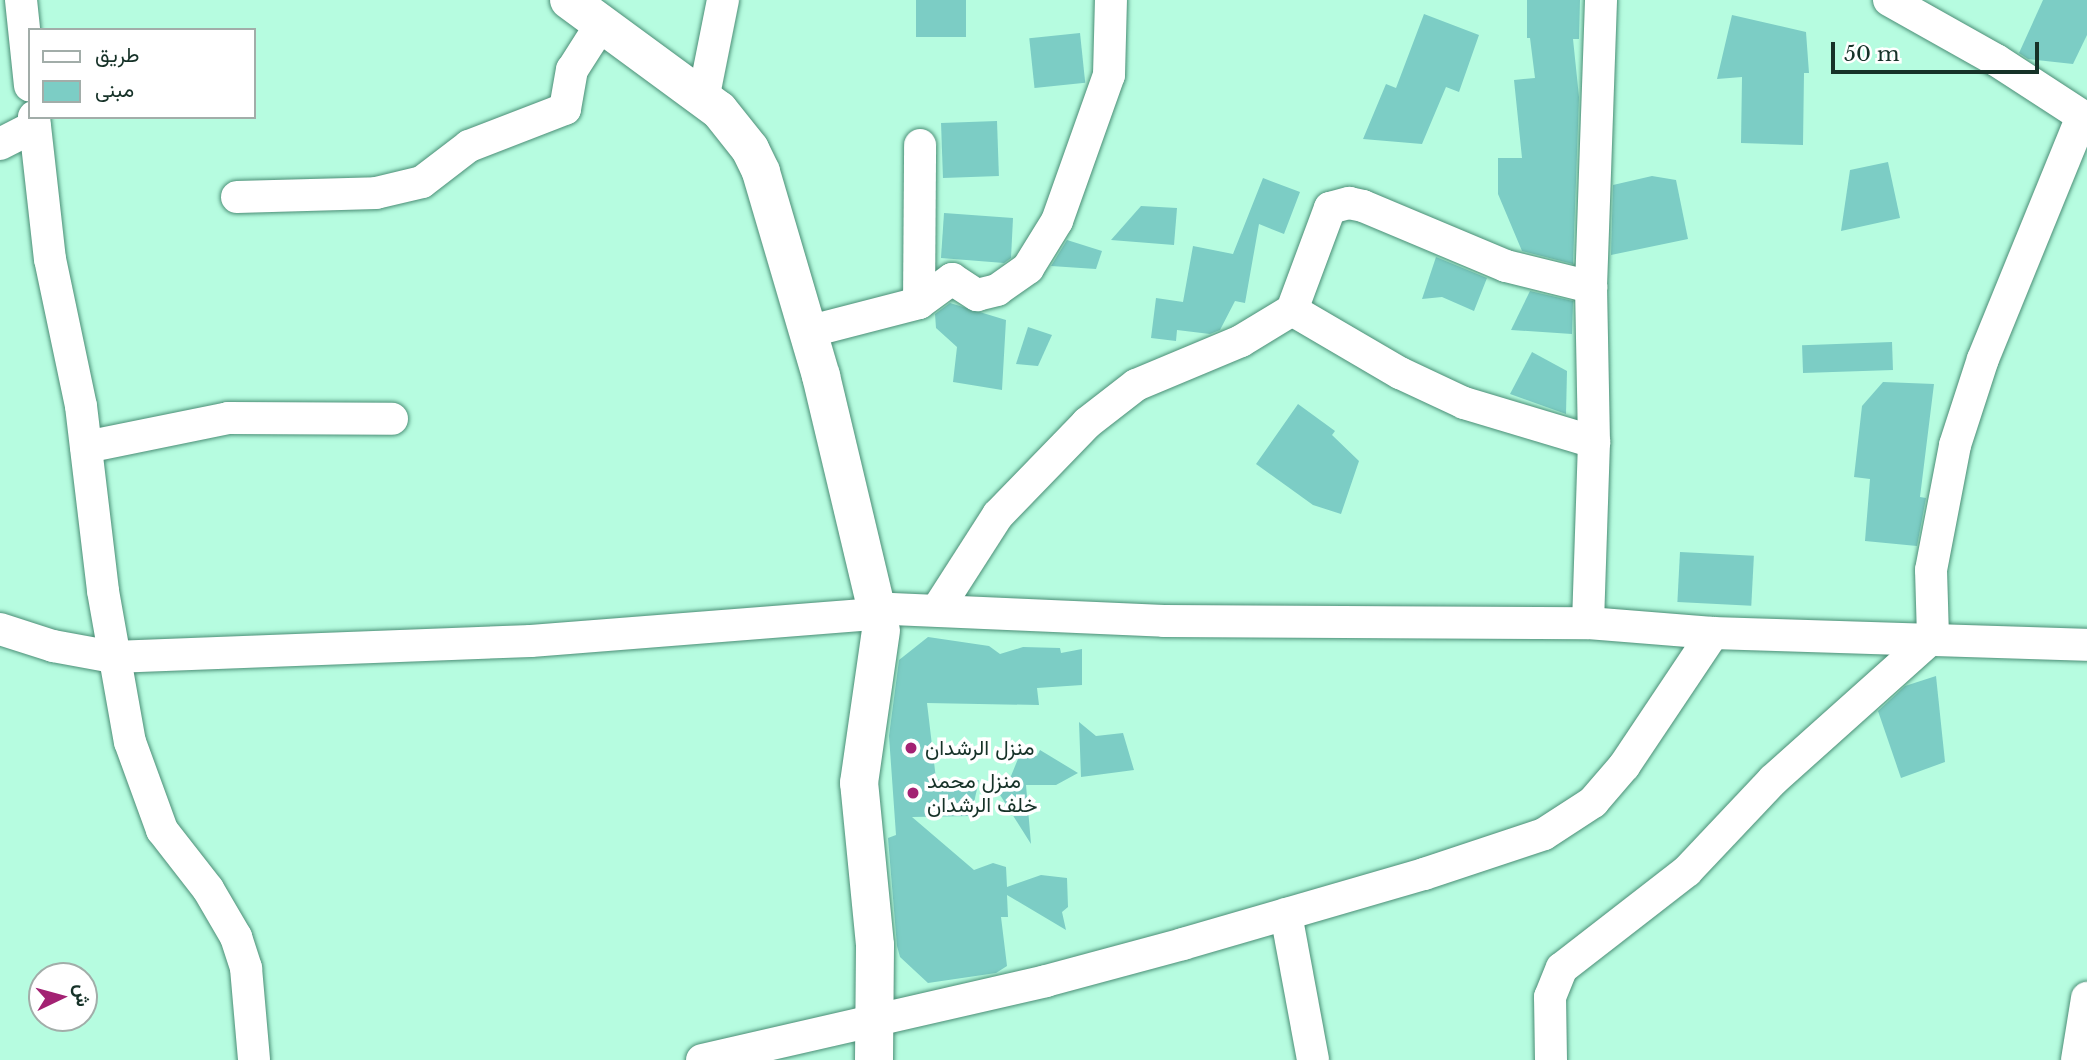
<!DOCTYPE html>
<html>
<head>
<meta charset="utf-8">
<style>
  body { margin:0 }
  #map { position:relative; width:2087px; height:1060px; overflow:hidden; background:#b6fce0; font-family:"Libre Baskerville",Vazirmatn,serif }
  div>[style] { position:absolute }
  .building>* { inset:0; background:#7ccdc5; transform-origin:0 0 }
  .roads { filter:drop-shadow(0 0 2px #4b8e76) drop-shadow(0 0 2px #4b8e76) }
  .minor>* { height:32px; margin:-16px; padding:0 16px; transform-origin:16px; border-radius:16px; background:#fff }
  .tertiary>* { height:38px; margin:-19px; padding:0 19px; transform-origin:19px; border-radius:19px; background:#fff }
  .dots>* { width:19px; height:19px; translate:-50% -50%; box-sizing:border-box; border:4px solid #fff; border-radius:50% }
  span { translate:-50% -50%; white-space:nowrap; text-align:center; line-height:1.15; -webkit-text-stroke:7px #fff; paint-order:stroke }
  .poi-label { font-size:21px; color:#163228 }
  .left { translate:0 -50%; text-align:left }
  .legend { position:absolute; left:28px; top:28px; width:228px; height:91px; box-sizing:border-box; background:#fff; border:2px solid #a2ada9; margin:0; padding:9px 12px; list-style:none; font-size:21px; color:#163228 }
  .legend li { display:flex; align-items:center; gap:14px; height:35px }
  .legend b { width:35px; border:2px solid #a2ada9 }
  .north { position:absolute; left:28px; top:962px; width:70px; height:70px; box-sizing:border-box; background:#fff; border:2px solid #a2ada9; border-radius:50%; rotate:85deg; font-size:19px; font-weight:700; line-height:28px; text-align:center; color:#163228 }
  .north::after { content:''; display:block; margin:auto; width:24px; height:32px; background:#a32273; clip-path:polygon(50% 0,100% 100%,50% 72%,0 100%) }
  .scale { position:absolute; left:1831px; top:42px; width:208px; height:32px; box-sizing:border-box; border:4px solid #163228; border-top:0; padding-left:9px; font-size:21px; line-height:24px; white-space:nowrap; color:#163228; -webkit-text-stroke:5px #fff; paint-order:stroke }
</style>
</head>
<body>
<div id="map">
  <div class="building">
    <div style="left:916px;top:0;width:50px;height:37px"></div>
    <div style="clip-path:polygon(1527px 0,1580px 0,1579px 39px,1573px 39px,1579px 97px,1573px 264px,1522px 251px,1498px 194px,1498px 158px,1522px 158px,1514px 80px,1535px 78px,1530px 38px,1527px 38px)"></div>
    <div style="clip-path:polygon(2043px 0,2087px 0,2087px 35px,2073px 64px,2028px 59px,2019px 53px)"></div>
    <div style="clip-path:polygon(1424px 14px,1479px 35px,1459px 92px,1446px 87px,1422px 144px,1363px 139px,1386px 84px,1396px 88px)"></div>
    <div style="clip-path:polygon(1732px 15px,1806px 32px,1809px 73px,1804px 73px,1803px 145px,1741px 143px,1742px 77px,1717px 79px)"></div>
    <div style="left:1080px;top:33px;width:50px;height:51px;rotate:84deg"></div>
    <div style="left:997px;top:121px;width:55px;height:56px;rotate:88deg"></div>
    <div style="clip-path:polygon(1888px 162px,1900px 218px,1841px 231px,1850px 170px)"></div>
    <div style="clip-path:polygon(1652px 176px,1676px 180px,1688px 239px,1611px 255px,1613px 185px)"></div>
    <div style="clip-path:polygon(1263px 178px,1300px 192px,1284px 234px,1259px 224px,1245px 303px,1235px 301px,1220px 330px,1210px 334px,1177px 330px,1176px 341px,1151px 338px,1156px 298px,1183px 302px,1193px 246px,1233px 254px)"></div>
    <div style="clip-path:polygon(1141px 206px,1177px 208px,1174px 245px,1111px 240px)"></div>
    <div style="clip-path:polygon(944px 213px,1013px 218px,1011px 258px,1004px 263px,941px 258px)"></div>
    <div style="clip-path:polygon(1067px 240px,1102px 251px,1096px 269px,1051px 266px)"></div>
    <div style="clip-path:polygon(1436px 257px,1487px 278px,1474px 311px,1442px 297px,1422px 299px)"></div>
    <div style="clip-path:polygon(1530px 291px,1573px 301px,1572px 334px,1511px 330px)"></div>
    <div style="clip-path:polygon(950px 303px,1006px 320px,1002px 390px,953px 382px,957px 347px,936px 328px,935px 314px)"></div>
    <div style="clip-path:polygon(1028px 327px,1052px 335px,1038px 366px,1016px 364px)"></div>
    <div style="left:1892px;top:342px;width:28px;height:90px;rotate:88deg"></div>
    <div style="clip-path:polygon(1532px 352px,1567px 371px,1566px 414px,1510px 394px)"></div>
    <div style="clip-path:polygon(1883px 382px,1934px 384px,1920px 497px,1926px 498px,1917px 546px,1865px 541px,1870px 479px,1854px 477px,1862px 406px)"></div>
    <div style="clip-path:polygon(1298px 404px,1335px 431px,1332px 435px,1359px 461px,1341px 514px,1313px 505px,1256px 464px)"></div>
    <div style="left:1680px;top:552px;width:74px;height:50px;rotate:3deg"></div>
    <div style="clip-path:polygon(928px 637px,989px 646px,1000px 654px,1023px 647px,1060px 648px,1061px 653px,1082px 649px,1082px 685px,1037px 688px,1039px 705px,927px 703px,936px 779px,958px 783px,979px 780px,971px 816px,912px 817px,974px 870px,993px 863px,1006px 867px,1007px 887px,1041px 875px,1067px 878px,1068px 907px,1062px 912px,1066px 930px,1007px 895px,1008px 917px,1001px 917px,1007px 966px,996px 973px,928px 983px,900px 957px,897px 946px,888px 838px,896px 835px,889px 736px,899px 660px)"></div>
    <div style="clip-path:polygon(1936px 676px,1945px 762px,1901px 778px,1878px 711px,1905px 686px)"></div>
    <div style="clip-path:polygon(1079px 722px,1096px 736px,1123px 733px,1134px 770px,1081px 777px)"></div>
    <div style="clip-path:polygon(1040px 750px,1078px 773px,1056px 785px,1026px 785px,1031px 844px,990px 779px,1011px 776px,1020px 754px,1037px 756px)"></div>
  </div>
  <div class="roads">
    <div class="minor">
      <div style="left:21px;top:0;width:86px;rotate:84deg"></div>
      <div style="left:1889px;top:0;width:123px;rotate:29.3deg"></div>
      <div style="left:1996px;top:60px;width:108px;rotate:33deg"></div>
      <div style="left:703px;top:100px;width:102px;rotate:-78.7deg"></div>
      <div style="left:34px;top:117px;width:143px;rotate:83.6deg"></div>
      <div style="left:50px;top:259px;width:150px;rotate:78.1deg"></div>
      <div style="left:81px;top:406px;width:186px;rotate:83.2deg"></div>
      <div style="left:103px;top:591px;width:153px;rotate:79.9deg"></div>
      <div style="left:130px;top:742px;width:94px;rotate:70deg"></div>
      <div style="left:162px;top:830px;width:75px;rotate:52.1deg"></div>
      <div style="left:208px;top:889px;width:56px;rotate:59.7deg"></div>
      <div style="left:236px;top:937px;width:33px;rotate:72deg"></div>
      <div style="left:246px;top:968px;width:92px;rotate:85deg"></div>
      <div style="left:0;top:144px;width:39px;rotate:-27deg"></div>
      <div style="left:237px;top:197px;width:139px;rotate:-1.6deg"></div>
      <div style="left:376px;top:193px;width:47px;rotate:-13.4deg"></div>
      <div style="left:422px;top:182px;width:59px;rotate:-37.5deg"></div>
      <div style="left:469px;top:146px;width:103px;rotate:-21.1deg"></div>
      <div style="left:565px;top:109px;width:40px;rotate:-80deg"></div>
      <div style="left:572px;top:70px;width:52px;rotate:-57.5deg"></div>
      <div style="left:919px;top:303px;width:158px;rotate:-89.6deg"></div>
      <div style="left:1292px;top:310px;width:125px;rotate:30.3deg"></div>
      <div style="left:1400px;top:373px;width:71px;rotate:25.1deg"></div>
      <div style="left:1464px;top:403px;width:136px;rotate:16.7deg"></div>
      <div style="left:807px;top:332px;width:116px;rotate:-14.5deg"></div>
      <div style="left:919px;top:303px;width:41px;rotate:-36deg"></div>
      <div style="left:952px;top:279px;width:30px;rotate:33deg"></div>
      <div style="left:977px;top:295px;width:21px;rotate:-14deg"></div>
      <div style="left:997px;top:290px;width:38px;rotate:-35deg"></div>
      <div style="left:1028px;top:268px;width:55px;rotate:-58.3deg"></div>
      <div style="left:1057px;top:221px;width:155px;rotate:-70.4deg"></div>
      <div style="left:1109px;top:75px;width:75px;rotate:-88.5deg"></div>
      <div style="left:86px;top:447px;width:145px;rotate:-11.5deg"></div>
      <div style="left:228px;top:418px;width:164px;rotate:0.3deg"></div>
      <div style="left:892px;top:609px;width:272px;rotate:2.5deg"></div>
      <div style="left:1164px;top:621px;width:424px;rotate:0.3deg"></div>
      <div style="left:1588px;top:623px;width:125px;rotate:4.6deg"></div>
      <div style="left:1713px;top:633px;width:374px;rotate:1.8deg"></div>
      <div style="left:937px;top:610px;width:113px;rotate:-57.3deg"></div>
      <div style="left:998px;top:515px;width:128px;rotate:-45.9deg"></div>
      <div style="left:1087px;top:423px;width:62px;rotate:-37.8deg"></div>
      <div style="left:1136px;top:385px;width:114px;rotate:-22.7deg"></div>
      <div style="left:1241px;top:341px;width:60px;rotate:-31.3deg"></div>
      <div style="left:1292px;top:310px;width:109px;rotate:-69.6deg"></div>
      <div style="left:1330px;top:208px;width:20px;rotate:-15deg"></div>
      <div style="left:1349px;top:203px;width:14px;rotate:12deg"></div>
      <div style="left:1363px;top:206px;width:155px;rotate:22.8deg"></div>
      <div style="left:1506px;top:266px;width:88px;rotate:13.9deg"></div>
      <div style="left:1588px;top:623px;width:181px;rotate:-88.1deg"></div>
      <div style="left:1594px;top:442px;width:155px;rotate:-91.1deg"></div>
      <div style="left:1591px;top:287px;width:287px;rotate:-88deg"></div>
      <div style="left:0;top:629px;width:56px;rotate:17.8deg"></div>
      <div style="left:53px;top:646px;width:61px;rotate:10.4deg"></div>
      <div style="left:113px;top:657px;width:418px;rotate:-2.2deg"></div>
      <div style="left:531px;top:641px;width:330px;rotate:-4.5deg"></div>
      <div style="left:1286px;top:914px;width:148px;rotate:79.5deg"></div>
      <div style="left:702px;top:1060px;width:353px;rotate:-12.9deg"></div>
      <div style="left:1046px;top:981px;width:142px;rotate:-15.1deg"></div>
      <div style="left:1183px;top:944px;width:251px;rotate:-16.2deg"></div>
      <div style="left:1424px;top:874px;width:126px;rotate:-18.4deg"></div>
      <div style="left:1544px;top:834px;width:59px;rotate:-33.1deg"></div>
      <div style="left:1593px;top:802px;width:48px;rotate:-49.3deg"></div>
      <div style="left:1624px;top:766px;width:160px;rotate:-56.2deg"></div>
      <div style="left:1551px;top:1060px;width:63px;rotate:-90.9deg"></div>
      <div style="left:1550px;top:997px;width:31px;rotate:-68deg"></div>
      <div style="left:1562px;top:968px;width:158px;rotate:-37.8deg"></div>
      <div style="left:1687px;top:871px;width:125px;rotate:-46.6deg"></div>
      <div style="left:1773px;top:780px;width:215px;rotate:-41.8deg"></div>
      <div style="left:1933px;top:637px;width:67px;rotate:-91.7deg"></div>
      <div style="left:1931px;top:570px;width:127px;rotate:-79.1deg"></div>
      <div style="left:1955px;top:445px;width:90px;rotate:-72deg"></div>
      <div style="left:1983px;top:359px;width:261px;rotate:-67.8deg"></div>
      <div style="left:2077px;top:1060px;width:63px;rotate:-80.8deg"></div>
    </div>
    <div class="tertiary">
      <div style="left:569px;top:0;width:186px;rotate:36.3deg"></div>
      <div style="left:719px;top:110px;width:50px;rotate:51.5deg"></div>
      <div style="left:750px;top:149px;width:25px;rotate:64deg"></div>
      <div style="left:761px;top:172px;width:213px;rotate:73.6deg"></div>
      <div style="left:821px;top:376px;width:228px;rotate:76.6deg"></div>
      <div style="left:874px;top:1060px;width:115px;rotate:-89.5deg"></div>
      <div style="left:875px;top:945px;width:163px;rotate:-95.6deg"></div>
      <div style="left:859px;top:783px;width:154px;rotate:-81.8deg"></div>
    </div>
  </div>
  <div class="dots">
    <div style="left:911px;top:748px;background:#a32273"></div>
    <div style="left:913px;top:793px;background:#a32273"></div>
  </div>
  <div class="poi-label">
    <span class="left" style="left:925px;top:748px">منزل الرشدان</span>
    <span class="left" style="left:927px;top:793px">منزل محمد<br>خلف الرشدان</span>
  </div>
  <ul class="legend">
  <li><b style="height:9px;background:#fff"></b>طريق</li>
  <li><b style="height:19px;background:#7ccdc5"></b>مبنى</li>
  </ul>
  <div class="north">ش</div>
  <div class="scale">50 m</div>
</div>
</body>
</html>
